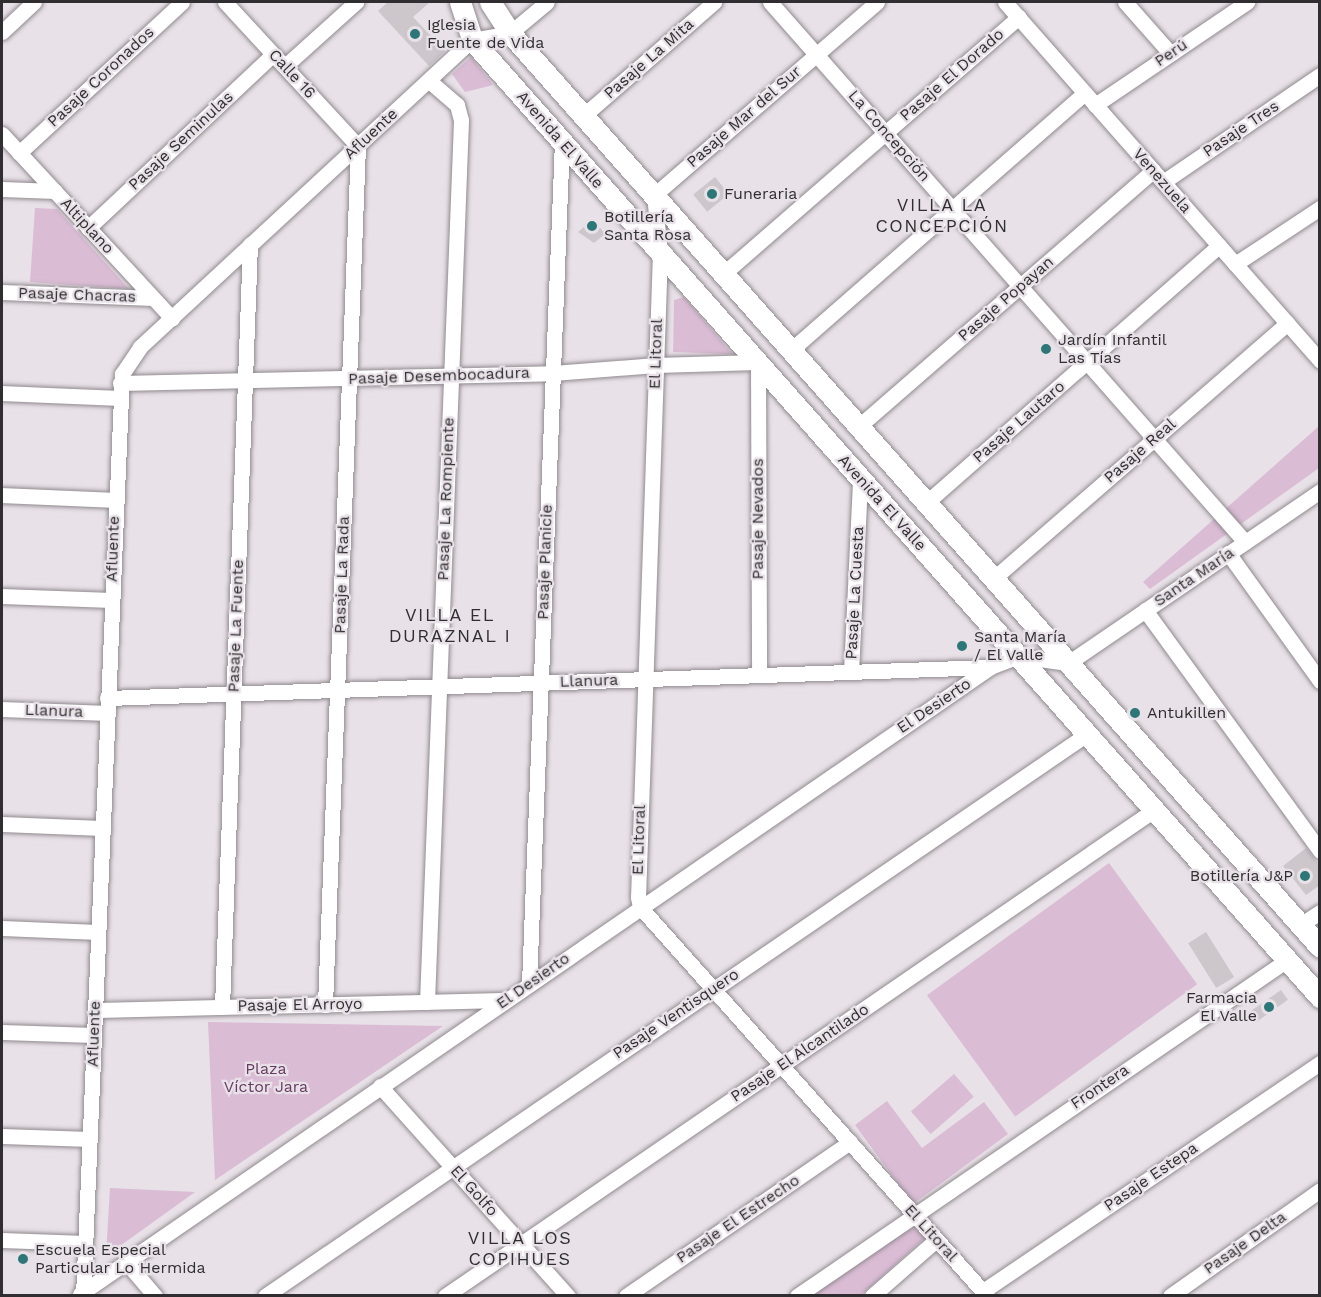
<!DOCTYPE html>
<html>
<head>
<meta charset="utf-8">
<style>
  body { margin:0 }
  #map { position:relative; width:1321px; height:1297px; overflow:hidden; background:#e8e1e7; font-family:"Work Sans",sans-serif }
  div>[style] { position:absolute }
  .green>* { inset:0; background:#dabcd5; transform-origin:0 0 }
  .building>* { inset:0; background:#cdc7cc; transform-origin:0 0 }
  .roads { filter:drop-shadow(0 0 2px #908a8f) drop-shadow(0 0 2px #908a8f) }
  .street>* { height:15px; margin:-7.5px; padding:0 7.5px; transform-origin:7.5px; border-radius:7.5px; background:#fff }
  .secondary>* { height:21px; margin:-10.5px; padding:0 10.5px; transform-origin:10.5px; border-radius:10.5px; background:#fff }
  .dots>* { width:16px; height:16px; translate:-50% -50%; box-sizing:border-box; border:3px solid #e8e1e7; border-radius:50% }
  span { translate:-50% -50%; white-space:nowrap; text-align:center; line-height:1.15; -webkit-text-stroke:4.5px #e8e1e7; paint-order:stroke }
  .poi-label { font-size:16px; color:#302e30 }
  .left { translate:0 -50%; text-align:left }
  .right { translate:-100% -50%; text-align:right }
  .street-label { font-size:16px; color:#302e30 }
  .park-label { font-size:16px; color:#663960 }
  .neighbourhood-label { font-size:18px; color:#302e30; letter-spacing:1.5px }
  .frame { position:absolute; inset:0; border:3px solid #302e30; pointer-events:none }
</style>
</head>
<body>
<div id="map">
  <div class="green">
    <div style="clip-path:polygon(471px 57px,493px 85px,465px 92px,452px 74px)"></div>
    <div style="clip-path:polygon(35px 208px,57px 209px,129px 289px,30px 282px)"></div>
    <div style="clip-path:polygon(684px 297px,732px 354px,673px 352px,674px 300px)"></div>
    <div style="clip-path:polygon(1319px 426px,1319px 468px,1150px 589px,1143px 582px)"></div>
    <div style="left:1109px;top:863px;width:150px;height:225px;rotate:54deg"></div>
    <div style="clip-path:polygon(208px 1022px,443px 1026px,215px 1180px)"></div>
    <div style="left:954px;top:1074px;width:30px;height:57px;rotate:49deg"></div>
    <div style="clip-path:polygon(887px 1101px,922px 1148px,984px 1102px,1008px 1134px,913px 1204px,855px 1125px)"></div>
    <div style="clip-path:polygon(110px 1188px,195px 1192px,106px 1256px)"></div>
    <div style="clip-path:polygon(911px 1222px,925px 1238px,861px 1295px,808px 1296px)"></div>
  </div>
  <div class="building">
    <div style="clip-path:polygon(388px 2px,430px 2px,413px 17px,445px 51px,429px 66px,378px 11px)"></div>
    <div style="left:715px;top:177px;width:22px;height:28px;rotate:51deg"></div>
    <div style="clip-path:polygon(593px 219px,605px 234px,594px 243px,578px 232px)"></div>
    <div style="clip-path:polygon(1306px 848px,1320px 866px,1320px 885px,1306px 895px,1283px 866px)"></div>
    <div style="left:1206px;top:932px;width:53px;height:21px;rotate:58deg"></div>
    <div style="left:1281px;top:990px;width:12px;height:39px;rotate:55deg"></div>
  </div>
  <div class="roads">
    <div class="street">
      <div style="left:225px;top:2px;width:196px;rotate:47.3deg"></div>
      <div style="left:358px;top:146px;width:860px;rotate:92.2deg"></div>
      <div style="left:770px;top:2px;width:719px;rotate:48.66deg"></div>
      <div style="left:877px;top:2px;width:295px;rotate:139.1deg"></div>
      <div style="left:654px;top:195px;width:57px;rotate:84deg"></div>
      <div style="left:660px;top:252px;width:645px;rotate:91.95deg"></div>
      <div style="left:638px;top:897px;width:10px;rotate:79deg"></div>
      <div style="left:640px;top:907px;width:521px;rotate:48.27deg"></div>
      <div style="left:1005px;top:2px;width:478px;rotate:48.7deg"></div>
      <div style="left:1125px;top:2px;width:69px;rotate:48.5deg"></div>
      <div style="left:2px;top:32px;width:44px;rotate:-43.2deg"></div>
      <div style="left:285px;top:66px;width:96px;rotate:-42deg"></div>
      <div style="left:1095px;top:105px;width:184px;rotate:-34.1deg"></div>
      <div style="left:583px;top:116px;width:174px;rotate:-41deg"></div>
      <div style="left:2px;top:134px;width:251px;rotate:47.3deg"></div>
      <div style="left:19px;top:153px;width:222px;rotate:-42.8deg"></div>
      <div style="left:1163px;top:182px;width:190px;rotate:-34.3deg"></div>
      <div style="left:2px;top:189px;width:53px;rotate:2.2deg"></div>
      <div style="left:88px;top:228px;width:254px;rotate:-43.2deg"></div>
      <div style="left:1235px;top:264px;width:102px;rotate:-33.4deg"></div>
      <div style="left:723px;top:274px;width:392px;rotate:-41deg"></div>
      <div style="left:2px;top:292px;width:151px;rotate:2.3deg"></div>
      <div style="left:791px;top:350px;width:390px;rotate:-41.2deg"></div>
      <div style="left:120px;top:383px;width:433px;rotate:-1.3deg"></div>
      <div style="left:553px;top:373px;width:103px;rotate:-4.4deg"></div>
      <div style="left:656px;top:365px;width:102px;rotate:-1.7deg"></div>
      <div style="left:758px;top:362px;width:313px;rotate:89.8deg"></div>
      <div style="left:2px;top:393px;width:117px;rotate:2.4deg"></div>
      <div style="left:858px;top:427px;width:391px;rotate:-41deg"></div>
      <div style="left:2px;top:495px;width:113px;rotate:2.5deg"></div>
      <div style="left:926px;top:503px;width:390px;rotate:-41.3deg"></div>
      <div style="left:1228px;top:553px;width:158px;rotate:54.3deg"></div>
      <div style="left:993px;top:579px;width:390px;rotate:-41deg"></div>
      <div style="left:2px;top:596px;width:109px;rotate:2.1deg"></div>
      <div style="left:1145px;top:610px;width:298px;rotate:54deg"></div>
      <div style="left:851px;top:672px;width:193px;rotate:-87.3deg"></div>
      <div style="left:107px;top:698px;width:884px;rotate:-2.01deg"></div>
      <div style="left:990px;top:667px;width:30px;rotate:-21deg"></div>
      <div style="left:1018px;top:656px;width:50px;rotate:8deg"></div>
      <div style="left:1068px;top:663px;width:305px;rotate:-34.3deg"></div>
      <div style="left:2px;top:709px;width:105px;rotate:2.2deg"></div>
      <div style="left:2px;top:824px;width:100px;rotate:2.3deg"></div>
      <div style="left:1300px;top:925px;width:24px;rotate:-33deg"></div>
      <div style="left:2px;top:928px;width:96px;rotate:2.4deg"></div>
      <div style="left:529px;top:984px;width:844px;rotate:-87.76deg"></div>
      <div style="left:427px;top:1002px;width:883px;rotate:-87.79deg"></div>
      <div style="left:461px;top:120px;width:16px;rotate:-105deg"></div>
      <div style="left:457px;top:105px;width:37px;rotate:-139deg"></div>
      <div style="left:222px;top:1007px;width:763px;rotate:-87.9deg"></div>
      <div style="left:95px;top:1010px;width:410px;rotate:-1.4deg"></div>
      <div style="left:2px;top:1032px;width:92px;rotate:1.9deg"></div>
      <div style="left:380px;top:1086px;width:282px;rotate:48.2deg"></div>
      <div style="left:2px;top:1136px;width:88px;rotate:2deg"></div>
      <div style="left:2px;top:1240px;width:83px;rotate:2.1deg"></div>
      <div style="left:126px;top:1262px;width:45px;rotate:49.5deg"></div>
      <div style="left:983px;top:1291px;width:407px;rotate:-34.1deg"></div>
      <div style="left:80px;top:1294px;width:1104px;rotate:-34.55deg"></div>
      <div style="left:83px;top:1296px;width:923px;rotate:-87.58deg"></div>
      <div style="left:122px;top:374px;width:32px;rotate:-56deg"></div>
      <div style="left:140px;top:347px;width:452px;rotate:-42.8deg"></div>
      <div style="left:472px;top:40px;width:39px;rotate:-10deg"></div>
      <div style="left:510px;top:33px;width:48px;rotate:-40deg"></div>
      <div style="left:265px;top:1296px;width:996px;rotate:-34.36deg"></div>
      <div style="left:445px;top:1296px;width:860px;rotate:-34.43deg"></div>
      <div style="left:626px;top:1296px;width:272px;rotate:-34.5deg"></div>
      <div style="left:797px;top:1296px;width:594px;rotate:-34.44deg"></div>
      <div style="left:872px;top:1296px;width:86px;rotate:-41.2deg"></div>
      <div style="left:1170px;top:1296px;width:184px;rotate:-35.2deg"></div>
    </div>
    <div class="secondary">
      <div style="left:460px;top:2px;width:40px;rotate:72deg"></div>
      <div style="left:472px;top:40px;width:1279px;rotate:48.46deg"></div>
      <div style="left:490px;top:2px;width:37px;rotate:57deg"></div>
      <div style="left:510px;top:33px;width:1221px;rotate:48.45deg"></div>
    </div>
  </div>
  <div class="dots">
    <div style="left:415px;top:34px;background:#2e7778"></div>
    <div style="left:712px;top:194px;background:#2e7778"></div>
    <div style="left:592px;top:226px;background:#2e7778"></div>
    <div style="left:1046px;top:349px;background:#2e7778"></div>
    <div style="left:962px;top:646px;background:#2e7778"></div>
    <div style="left:1135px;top:713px;background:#2e7778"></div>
    <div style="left:1305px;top:876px;background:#2e7778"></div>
    <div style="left:1269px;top:1007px;background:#2e7778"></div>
    <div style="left:23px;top:1259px;background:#2e7778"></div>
  </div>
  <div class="poi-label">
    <span class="left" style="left:427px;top:34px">Iglesia<br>Fuente de Vida</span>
    <span class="left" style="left:724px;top:194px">Funeraria</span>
    <span class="left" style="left:604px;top:226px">Botillería<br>Santa Rosa</span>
    <span class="left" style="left:1058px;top:349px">Jardín Infantil<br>Las Tías</span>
    <span class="left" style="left:974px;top:646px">Santa María<br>/ El Valle</span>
    <span class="left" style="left:1147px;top:713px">Antukillen</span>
    <span class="right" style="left:1293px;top:876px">Botillería J&amp;P</span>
    <span class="right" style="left:1257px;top:1007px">Farmacia<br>El Valle</span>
    <span class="left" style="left:35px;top:1259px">Escuela Especial<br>Particular Lo Hermida</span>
  </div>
  <div class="street-label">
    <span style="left:1171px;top:53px;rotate:-34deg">Perú</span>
    <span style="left:649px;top:59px;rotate:-41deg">Pasaje La Mita</span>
    <span style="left:292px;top:74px;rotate:47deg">Calle 16</span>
    <span style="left:952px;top:75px;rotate:-41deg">Pasaje El Dorado</span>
    <span style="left:101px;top:77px;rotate:-43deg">Pasaje Coronados</span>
    <span style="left:744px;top:117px;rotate:-41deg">Pasaje Mar del Sur</span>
    <span style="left:1241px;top:129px;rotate:-34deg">Pasaje Tres</span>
    <span style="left:371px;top:134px;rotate:-43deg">Afluente</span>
    <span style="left:889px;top:136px;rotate:49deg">La Concepción</span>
    <span style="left:560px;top:140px;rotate:49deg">Avenida El Valle</span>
    <span style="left:181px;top:141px;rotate:-43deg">Pasaje Seminulas</span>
    <span style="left:1162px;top:181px;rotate:49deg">Venezuela</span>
    <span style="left:87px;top:226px;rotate:47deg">Altiplano</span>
    <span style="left:77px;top:295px;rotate:2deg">Pasaje Chacras</span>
    <span style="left:1006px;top:299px;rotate:-41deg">Pasaje Popayan</span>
    <span style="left:656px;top:354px;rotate:-88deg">El Litoral</span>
    <span style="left:439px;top:376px;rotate:-2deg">Pasaje Desembocadura</span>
    <span style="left:1019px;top:422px;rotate:-41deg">Pasaje Lautaro</span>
    <span style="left:1140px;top:451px;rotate:-41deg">Pasaje Real</span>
    <span style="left:446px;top:499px;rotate:-88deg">Pasaje La Rompiente</span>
    <span style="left:882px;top:503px;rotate:48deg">Avenida El Valle</span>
    <span style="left:758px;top:519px;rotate:-90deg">Pasaje Nevados</span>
    <span style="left:113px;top:549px;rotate:-88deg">Afluente</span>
    <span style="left:545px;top:562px;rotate:-88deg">Pasaje Planicie</span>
    <span style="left:342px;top:575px;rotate:-88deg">Pasaje La Rada</span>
    <span style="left:1194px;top:577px;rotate:-34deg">Santa María</span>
    <span style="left:855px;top:593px;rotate:-87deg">Pasaje La Cuesta</span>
    <span style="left:236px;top:626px;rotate:-88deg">Pasaje La Fuente</span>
    <span style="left:589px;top:681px;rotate:-2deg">Llanura</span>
    <span style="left:934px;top:706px;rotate:-34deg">El Desierto</span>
    <span style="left:54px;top:711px;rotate:2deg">Llanura</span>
    <span style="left:639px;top:840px;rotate:-88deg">El Litoral</span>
    <span style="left:533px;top:981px;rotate:-35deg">El Desierto</span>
    <span style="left:300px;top:1005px;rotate:-1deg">Pasaje El Arroyo</span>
    <span style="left:676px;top:1014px;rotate:-34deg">Pasaje Ventisquero</span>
    <span style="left:94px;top:1034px;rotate:-88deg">Afluente</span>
    <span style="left:800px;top:1053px;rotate:-34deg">Pasaje El Alcantilado</span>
    <span style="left:1100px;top:1087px;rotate:-34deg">Frontera</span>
    <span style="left:1151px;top:1177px;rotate:-34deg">Pasaje Estepa</span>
    <span style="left:474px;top:1191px;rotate:48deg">El Golfo</span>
    <span style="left:738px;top:1219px;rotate:-34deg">Pasaje El Estrecho</span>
    <span style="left:931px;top:1233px;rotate:48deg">El Litoral</span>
    <span style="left:1245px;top:1243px;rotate:-35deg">Pasaje Delta</span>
  </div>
  <div class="park-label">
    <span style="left:266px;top:1078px">Plaza<br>Víctor Jara</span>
  </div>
  <div class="neighbourhood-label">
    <span style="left:942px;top:216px">VILLA LA<br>CONCEPCIÓN</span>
    <span style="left:450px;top:626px">VILLA EL<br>DURAZNAL I</span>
    <span style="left:520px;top:1249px">VILLA LOS<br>COPIHUES</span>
  </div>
  <div class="frame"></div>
</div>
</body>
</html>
